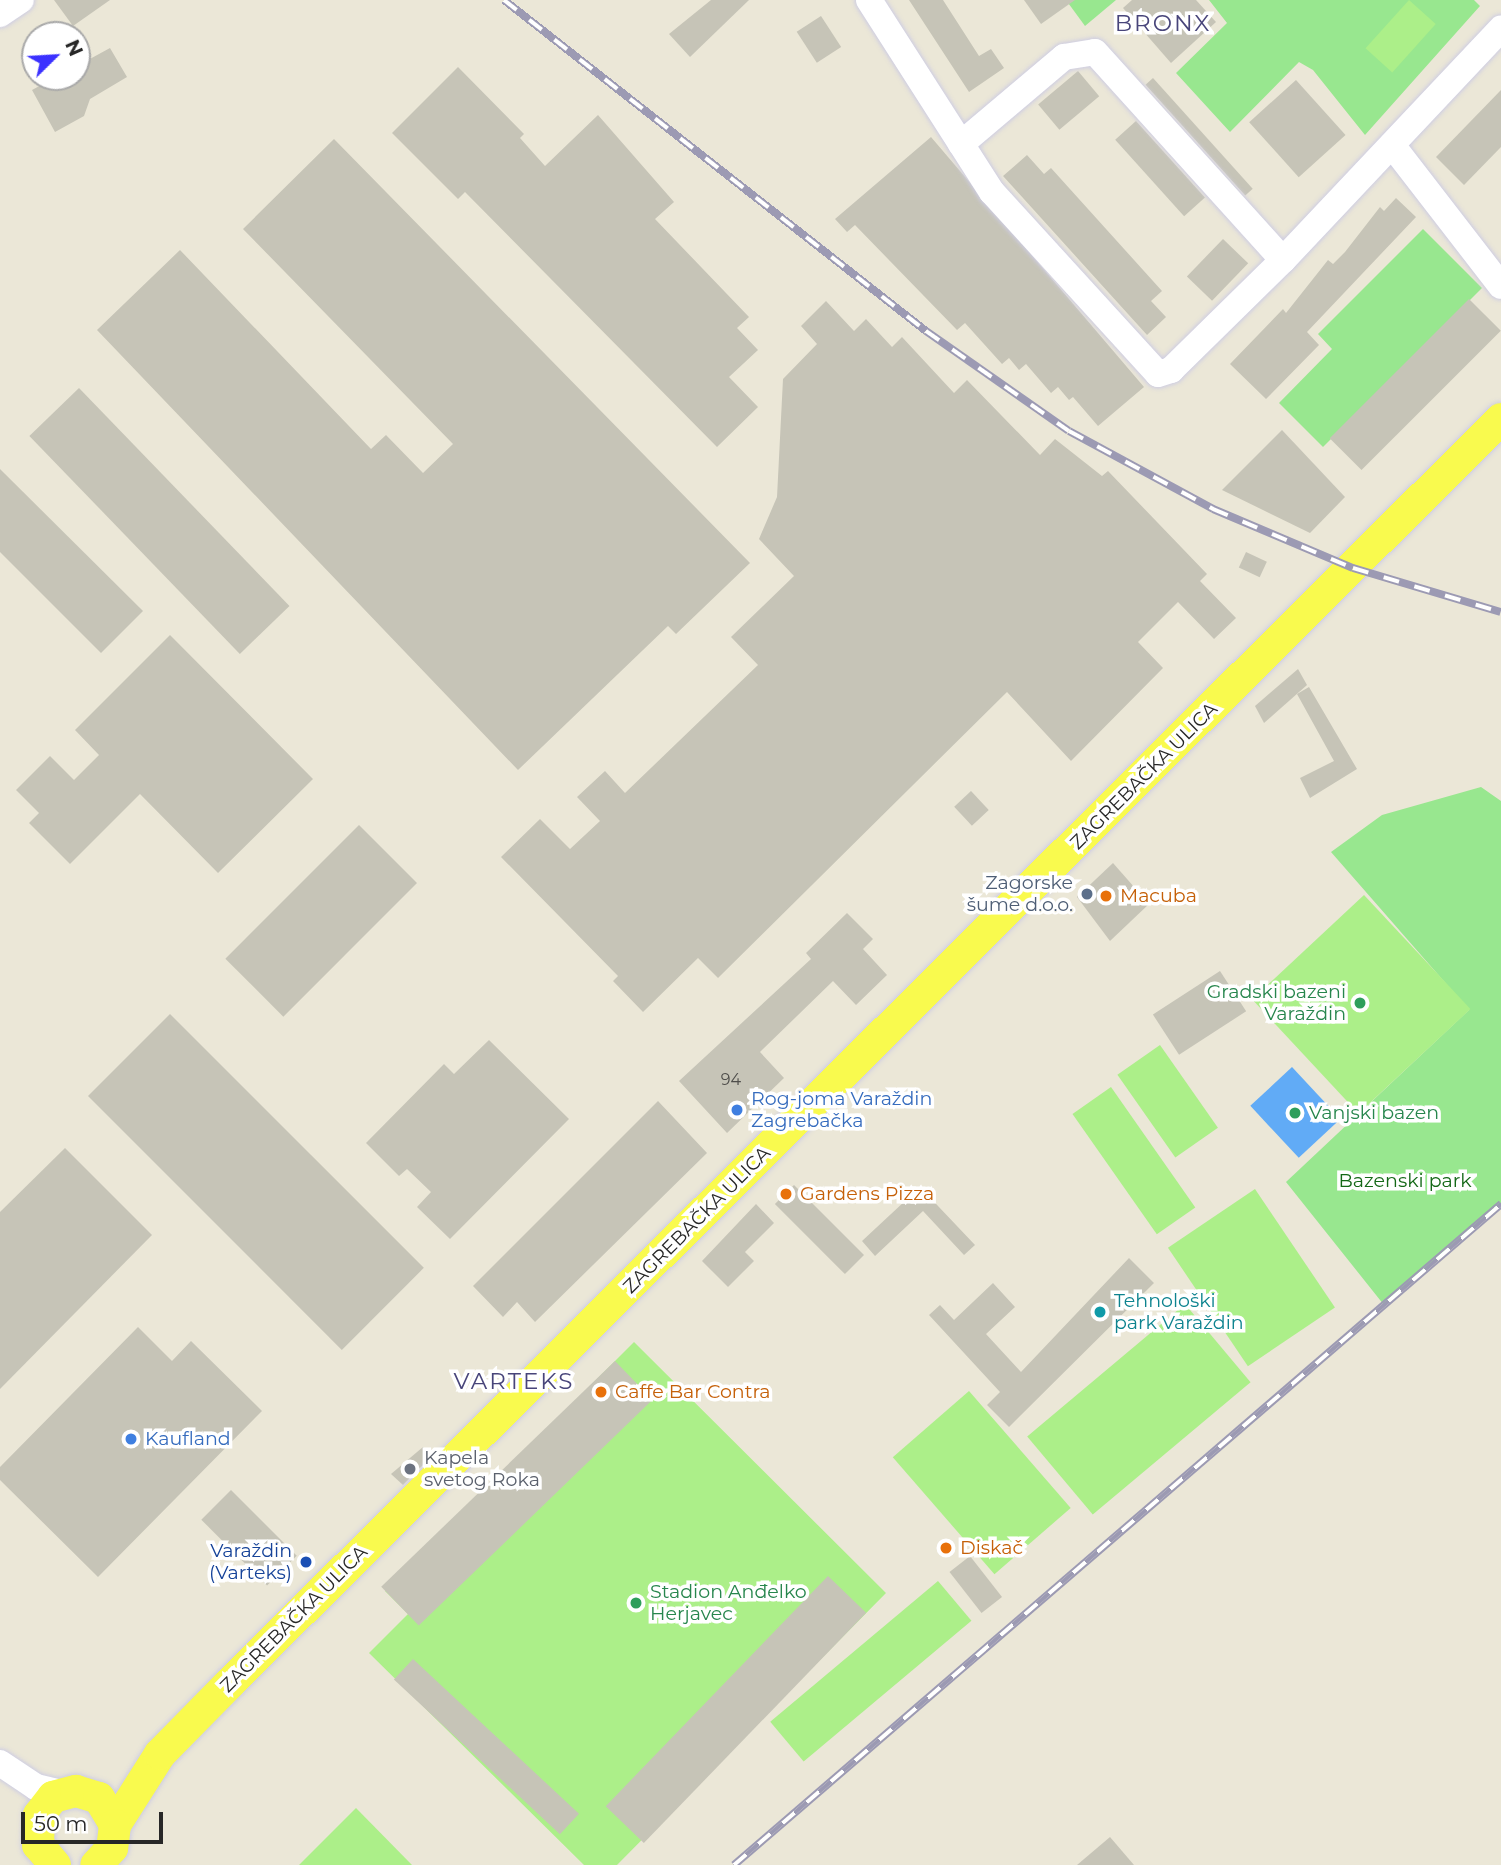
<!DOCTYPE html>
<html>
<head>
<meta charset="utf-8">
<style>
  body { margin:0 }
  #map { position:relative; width:1501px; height:1865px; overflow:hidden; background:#ebe7d7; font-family:Montserrat,sans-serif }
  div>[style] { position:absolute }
  .green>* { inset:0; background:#98e78f }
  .pitch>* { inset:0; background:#acef89; transform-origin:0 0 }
  .water>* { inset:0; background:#61abf6; transform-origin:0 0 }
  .building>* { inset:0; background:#c6c4b7; transform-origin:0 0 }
  .roads { filter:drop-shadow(0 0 2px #cecde2) drop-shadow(0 0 2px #cecde2) }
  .minor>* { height:26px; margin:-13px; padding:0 13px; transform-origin:13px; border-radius:13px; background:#fff }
  .major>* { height:32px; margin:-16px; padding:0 16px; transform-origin:16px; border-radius:16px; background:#f9fa4e }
  .rail>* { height:8px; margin-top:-4px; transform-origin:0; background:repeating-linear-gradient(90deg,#fff 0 16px,#9c9ab3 0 32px); box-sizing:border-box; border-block:2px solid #9c9ab3 }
  .dots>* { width:19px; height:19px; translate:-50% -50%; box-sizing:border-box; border:4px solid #fff; border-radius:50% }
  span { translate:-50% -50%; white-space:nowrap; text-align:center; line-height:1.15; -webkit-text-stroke:7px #fff; paint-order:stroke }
  .number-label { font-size:16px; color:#4f4e4b }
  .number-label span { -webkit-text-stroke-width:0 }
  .street-label { font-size:19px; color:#272727 }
  .service-label { font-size:19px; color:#4e5e75 }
  .right { translate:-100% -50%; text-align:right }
  .food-label { font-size:19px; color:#c56008 }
  .left { translate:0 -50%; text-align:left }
  .leisure-label { font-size:19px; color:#27864d }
  .shop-label { font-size:19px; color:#366cbe }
  .park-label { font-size:19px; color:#146817 }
  .culture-label { font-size:19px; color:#0d838f }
  .worship-label { font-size:19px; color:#5b616d }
  .transit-label { font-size:19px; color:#164399 }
  .quarter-label { font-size:23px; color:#48457a; letter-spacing:2px }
  .north { position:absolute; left:21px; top:21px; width:70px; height:70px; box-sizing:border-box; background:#fff; border:2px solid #a9a9a9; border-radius:50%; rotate:66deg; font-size:19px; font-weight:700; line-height:28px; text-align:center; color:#272727 }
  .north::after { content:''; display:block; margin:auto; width:24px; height:32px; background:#3b31ff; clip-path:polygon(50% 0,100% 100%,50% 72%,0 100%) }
  .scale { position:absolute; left:21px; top:1812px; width:142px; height:32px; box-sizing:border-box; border:4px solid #272727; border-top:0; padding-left:9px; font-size:21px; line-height:24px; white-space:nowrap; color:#272727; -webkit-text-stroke:5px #fff; paint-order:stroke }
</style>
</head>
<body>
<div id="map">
  <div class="green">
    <div style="clip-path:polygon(1066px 0,1116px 0,1085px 26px)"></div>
    <div style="clip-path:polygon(1209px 0,1474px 0,1480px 6px,1365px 135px,1313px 70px,1299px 62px,1230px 132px,1176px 73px,1227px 23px)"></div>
    <div style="clip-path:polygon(1423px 229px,1482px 288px,1323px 447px,1279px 403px,1332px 349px,1318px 334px)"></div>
    <div style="clip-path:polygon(1481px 787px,1501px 801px,1501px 1204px,1384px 1305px,1286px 1182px,1469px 1010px,1331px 852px,1382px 815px)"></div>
  </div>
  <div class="pitch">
    <div style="left:1409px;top:0;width:36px;height:65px;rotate:42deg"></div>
    <div style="left:1364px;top:895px;width:156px;height:153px;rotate:47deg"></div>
    <div style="left:1160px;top:1045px;width:101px;height:52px;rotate:55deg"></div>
    <div style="left:1111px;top:1087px;width:147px;height:47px;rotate:55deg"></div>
    <div style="left:1255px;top:1189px;width:143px;height:105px;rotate:56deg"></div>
    <div style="left:1185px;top:1304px;width:102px;height:206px;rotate:50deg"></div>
    <div style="clip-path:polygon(634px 1342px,886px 1593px,617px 1865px,584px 1865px,369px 1653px,408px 1614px,385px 1591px)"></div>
    <div style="left:969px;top:1391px;width:155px;height:101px;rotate:49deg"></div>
    <div style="left:938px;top:1581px;width:52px;height:219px;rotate:50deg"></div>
    <div style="clip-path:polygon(356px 1808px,412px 1865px,299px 1865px)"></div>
  </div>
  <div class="water">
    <div style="left:1292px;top:1067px;width:71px;height:57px;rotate:47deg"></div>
  </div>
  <div class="building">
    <div style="clip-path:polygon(54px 0,110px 0,73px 26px)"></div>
    <div style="clip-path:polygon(711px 0,749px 0,690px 57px,669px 34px)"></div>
    <div style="clip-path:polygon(909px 0,943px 0,979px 56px,991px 49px,1004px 68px,969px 92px)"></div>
    <div style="clip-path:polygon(1024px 0,1075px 0,1041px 24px)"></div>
    <div style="clip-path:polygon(1132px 0,1196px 0,1216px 22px,1171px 63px,1123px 8px)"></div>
    <div style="left:821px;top:16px;width:37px;height:29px;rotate:57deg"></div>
    <div style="clip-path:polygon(110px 48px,127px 77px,90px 99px,84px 116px,55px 132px,32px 90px,56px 77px,77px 77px,77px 66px)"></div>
    <div style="clip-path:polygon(458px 67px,524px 134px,520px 138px,545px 166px,598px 115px,674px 202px,655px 219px,749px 317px,737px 328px,758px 350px,729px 377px,758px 407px,717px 447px,465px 192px,458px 199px,392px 133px)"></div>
    <div style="left:1078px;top:71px;width:33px;height:52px;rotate:50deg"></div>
    <div style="left:1153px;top:78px;width:149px;height:10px;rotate:48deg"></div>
    <div style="left:1296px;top:80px;width:74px;height:63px;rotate:48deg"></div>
    <div style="clip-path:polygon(1501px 90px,1501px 147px,1464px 185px,1436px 157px)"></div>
    <div style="left:1136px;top:121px;width:103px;height:28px;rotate:48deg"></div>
    <div style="clip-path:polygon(931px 137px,1144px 387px,1098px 426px,1073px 397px,1069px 400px,1058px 387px,1051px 393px,1026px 364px,1019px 370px,1009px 358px,1002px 364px,965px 323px,957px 330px,855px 225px,847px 232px,835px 219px)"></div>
    <div style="clip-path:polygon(334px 139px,750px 563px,676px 634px,668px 626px,518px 770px,97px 330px,180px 250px,371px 449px,386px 435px,423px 473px,453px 444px,243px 229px)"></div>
    <div style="clip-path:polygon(1027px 155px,1044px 174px,1051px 168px,1162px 291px,1151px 301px,1166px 317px,1147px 335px,1003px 176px)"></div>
    <div style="clip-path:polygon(1396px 198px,1416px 217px,1307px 332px,1319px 345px,1266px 399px,1230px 364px,1283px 309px,1286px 313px,1328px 260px,1333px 264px,1345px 252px,1380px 207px,1384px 211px)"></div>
    <div style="left:1223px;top:239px;width:35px;height:52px;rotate:44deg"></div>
    <div style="left:1469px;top:299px;width:45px;height:197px;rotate:45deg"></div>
    <div style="clip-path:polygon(826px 301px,854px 331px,866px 319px,892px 347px,902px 337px,954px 393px,967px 380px,1040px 455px,1055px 439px,1102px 476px,1108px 471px,1207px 574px,1200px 581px,1236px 618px,1214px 639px,1178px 602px,1138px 642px,1163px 668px,1071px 761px,1007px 692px,718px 978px,698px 958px,643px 1012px,613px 981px,618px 976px,501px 857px,540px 819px,570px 849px,600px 821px,577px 797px,605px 771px,625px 793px,758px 665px,731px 637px,794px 576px,759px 539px,777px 497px,783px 379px,817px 344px,801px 326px)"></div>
    <div style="left:79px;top:388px;width:303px;height:69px;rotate:46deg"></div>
    <div style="clip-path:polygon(1282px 430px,1345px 497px,1310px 533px,1222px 490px)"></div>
    <div style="clip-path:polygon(0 469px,143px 611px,101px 653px,0 552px)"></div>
    <div style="left:1246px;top:552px;width:23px;height:17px;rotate:25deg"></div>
    <div style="clip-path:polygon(170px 635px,313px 779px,218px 873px,140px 794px,70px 864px,29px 823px,39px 813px,16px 790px,50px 756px,74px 780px,99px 755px,75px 730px)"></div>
    <div style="clip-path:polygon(1298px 669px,1307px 685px,1264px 723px,1255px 706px)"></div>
    <div style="clip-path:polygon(1309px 687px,1357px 769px,1310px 798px,1300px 778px,1334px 761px,1297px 694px)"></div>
    <div style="left:971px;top:791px;width:26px;height:23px;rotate:47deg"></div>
    <div style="left:359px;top:825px;width:82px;height:189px;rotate:45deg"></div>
    <div style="clip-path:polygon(1113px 863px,1149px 904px,1110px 941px,1077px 897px)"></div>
    <div style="clip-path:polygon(847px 913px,873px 939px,863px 949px,887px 975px,856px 1005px,833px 981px,760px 1052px,784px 1078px,727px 1133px,679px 1081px,811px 959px,806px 953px)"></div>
    <div style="left:1220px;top:971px;width:48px;height:80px;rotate:57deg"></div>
    <div style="left:170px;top:1014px;width:359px;height:116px;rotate:45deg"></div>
    <div style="clip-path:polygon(489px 1040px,569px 1119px,450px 1239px,417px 1207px,431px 1192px,407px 1169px,399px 1176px,366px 1143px,444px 1064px,454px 1074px)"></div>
    <div style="clip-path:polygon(658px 1101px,707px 1153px,535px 1322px,517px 1302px,503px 1317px,473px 1286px)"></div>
    <div style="clip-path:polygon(65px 1148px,152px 1235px,0 1389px,0 1212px)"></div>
    <div style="left:794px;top:1185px;width:99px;height:27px;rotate:45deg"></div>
    <div style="clip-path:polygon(920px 1187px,975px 1245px,964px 1255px,923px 1211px,875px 1256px,862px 1241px)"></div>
    <div style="clip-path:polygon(756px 1204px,774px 1223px,745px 1252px,754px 1261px,728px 1287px,702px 1261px)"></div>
    <div style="clip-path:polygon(1129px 1258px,1154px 1283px,1009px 1427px,987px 1405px,1000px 1392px,929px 1315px,940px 1305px,954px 1320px,993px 1283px,1015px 1307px,986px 1334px,1021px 1372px)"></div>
    <div style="clip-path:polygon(138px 1327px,172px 1361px,191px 1341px,262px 1411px,98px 1577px,0 1480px,0 1467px)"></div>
    <div style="left:615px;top:1361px;width:54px;height:325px;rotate:46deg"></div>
    <div style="clip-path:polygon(423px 1447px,432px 1456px,403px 1485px,391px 1474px)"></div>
    <div style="left:231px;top:1490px;width:93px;height:42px;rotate:45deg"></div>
    <div style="left:970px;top:1556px;width:52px;height:26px;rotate:52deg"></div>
    <div style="left:828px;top:1576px;width:53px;height:320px;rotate:44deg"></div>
    <div style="left:413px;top:1659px;width:227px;height:28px;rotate:43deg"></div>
    <div style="clip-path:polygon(1110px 1837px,1134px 1865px,1077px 1865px)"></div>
  </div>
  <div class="roads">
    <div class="minor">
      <div style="left:869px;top:0;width:228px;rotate:57.4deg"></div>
      <div style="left:992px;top:192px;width:246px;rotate:47.6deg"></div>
      <div style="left:1158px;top:374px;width:14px;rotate:-17deg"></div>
      <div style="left:1171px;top:370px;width:157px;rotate:-44.5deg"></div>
      <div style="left:1283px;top:260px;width:318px;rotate:-46.7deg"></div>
      <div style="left:0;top:14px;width:25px;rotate:-34deg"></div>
      <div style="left:961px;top:144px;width:135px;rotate:-40.2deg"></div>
      <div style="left:1064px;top:57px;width:31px;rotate:-9deg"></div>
      <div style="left:1095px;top:52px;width:280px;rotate:47.9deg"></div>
      <div style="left:1392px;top:145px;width:178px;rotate:52.3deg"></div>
      <div style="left:0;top:1763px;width:43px;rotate:33.7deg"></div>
      <div style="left:36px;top:1787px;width:28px;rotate:13deg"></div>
    </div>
    <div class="major">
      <div style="left:115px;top:1825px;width:84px;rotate:-57.6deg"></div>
      <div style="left:160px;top:1754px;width:98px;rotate:-45.4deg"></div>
      <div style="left:229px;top:1684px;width:1794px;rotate:-44.84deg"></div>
      <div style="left:55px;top:1865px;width:26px;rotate:-130deg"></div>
      <div style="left:38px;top:1845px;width:30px;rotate:-88deg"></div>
      <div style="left:39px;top:1815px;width:23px;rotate:-52deg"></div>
      <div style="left:53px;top:1797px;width:24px;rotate:-15deg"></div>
      <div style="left:76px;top:1791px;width:24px;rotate:17deg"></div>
      <div style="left:99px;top:1798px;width:31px;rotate:59deg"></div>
      <div style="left:115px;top:1825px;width:23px;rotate:97deg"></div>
      <div style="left:112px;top:1848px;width:23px;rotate:133deg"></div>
    </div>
  </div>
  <div class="rail">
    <div style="left:504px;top:0;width:536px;rotate:38.11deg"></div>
    <div style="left:926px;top:331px;width:174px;rotate:35deg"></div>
    <div style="left:1069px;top:431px;width:164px;rotate:28.4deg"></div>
    <div style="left:1213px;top:509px;width:152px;rotate:22.9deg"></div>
    <div style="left:1353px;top:568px;width:154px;rotate:16.6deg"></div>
    <div style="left:734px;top:1865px;width:1013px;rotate:-40.75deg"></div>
  </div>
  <div class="dots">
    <div style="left:1087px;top:894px;background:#5c6f8a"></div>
    <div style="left:1106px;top:896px;background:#e8710a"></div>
    <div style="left:1360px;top:1003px;background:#2e9e5b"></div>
    <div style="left:737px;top:1110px;background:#3f7fe0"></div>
    <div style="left:1295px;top:1113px;background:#2e9e5b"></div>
    <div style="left:786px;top:1194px;background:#e8710a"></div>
    <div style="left:1100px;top:1312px;background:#0f9aa8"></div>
    <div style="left:601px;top:1392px;background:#e8710a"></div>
    <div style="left:131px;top:1439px;background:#3f7fe0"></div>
    <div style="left:410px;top:1469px;background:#6b7280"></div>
    <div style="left:946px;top:1548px;background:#e8710a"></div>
    <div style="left:306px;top:1562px;background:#1a4fb4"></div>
    <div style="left:636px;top:1603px;background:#2e9e5b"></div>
  </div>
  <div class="number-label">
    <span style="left:731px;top:1080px">94</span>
  </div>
  <div class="street-label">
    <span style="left:1144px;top:776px;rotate:-45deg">ZAGREBAČKA ULICA</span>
    <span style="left:697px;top:1220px;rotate:-45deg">ZAGREBAČKA ULICA</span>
    <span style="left:294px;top:1619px;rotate:-45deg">ZAGREBAČKA ULICA</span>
  </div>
  <div class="service-label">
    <span class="right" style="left:1073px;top:894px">Zagorske<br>šume d.o.o.</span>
  </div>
  <div class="food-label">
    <span class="left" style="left:1120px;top:896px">Macuba</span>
    <span class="left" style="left:800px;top:1194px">Gardens Pizza</span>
    <span class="left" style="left:615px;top:1392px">Caffe Bar Contra</span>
    <span class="left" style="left:960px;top:1548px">Diskač</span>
  </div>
  <div class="leisure-label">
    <span class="right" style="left:1346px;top:1003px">Gradski bazeni<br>Varaždin</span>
    <span class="left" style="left:1309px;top:1113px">Vanjski bazen</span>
    <span class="left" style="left:650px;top:1603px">Stadion Anđelko<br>Herjavec</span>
  </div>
  <div class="shop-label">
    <span class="left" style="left:751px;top:1110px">Rog-joma Varaždin<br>Zagrebačka</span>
    <span class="left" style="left:145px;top:1439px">Kaufland</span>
  </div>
  <div class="park-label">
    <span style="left:1405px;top:1181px">Bazenski park</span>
  </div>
  <div class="culture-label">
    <span class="left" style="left:1114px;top:1312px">Tehnološki<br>park Varaždin</span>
  </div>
  <div class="worship-label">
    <span class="left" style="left:424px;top:1469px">Kapela<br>svetog Roka</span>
  </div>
  <div class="transit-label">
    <span class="right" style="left:292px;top:1562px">Varaždin<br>(Varteks)</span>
  </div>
  <div class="quarter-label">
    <span style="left:1163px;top:23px">BRONX</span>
    <span style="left:514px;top:1381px">VARTEKS</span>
  </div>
  <div class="north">N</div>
  <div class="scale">50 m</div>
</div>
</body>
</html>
